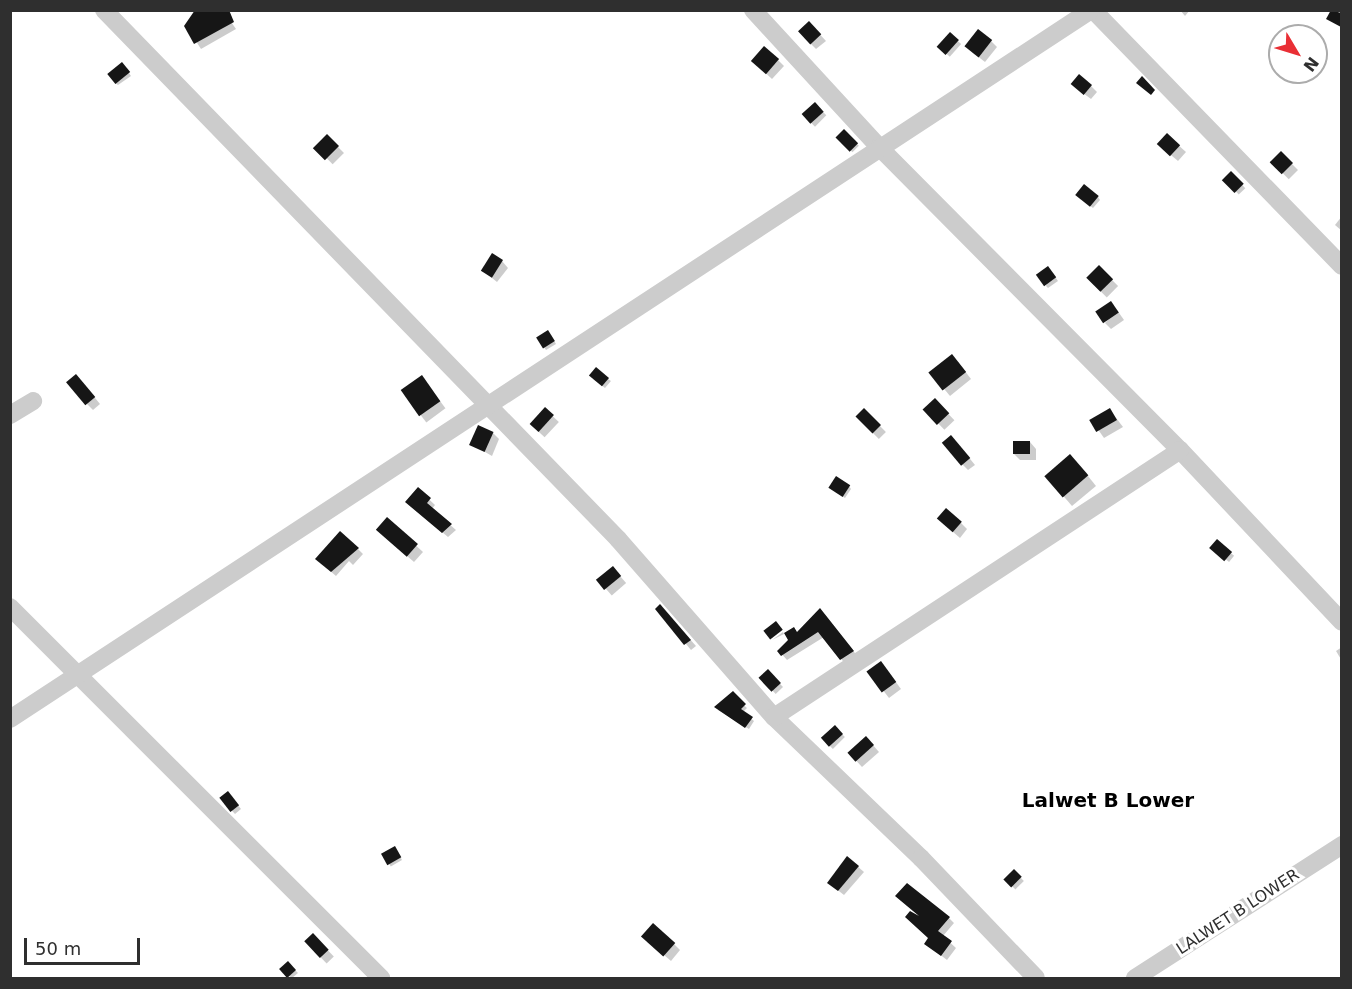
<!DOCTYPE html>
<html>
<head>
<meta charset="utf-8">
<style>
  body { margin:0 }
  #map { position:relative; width:1352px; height:989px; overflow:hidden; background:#fff; font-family:"DejaVu Sans",sans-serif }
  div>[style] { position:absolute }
  .shadow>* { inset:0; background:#0003; transform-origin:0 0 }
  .building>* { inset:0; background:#161616; transform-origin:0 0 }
  .minor>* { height:18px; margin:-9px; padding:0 9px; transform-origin:9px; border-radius:9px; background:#ccc }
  span { translate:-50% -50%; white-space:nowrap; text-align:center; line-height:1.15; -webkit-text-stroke:6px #fff; paint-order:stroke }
  .street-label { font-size:16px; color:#2f2f2f }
  .quarter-label { font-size:20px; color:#000; font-weight:700 }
  .frame { position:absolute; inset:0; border:12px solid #2f2f2f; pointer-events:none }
  .north { position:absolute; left:1268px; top:24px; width:60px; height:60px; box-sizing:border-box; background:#fff; border:2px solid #acacac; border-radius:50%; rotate:128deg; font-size:16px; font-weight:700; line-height:24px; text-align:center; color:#2f2f2f }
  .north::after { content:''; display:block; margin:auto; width:21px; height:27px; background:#e92f35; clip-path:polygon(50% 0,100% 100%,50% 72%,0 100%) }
  .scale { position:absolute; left:24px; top:938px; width:116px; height:27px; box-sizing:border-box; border:3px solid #2f2f2f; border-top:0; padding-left:8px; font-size:18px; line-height:21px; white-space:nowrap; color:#2f2f2f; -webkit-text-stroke:4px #fff; paint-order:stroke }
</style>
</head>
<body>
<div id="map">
  <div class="shadow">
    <div style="clip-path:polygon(193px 10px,223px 10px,236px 29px,201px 49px,186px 26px,195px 14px)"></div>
    <div style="clip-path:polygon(1180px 10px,1190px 10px,1185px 16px)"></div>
    <div style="clip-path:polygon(815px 29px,826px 41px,816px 49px,810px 43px)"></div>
    <div style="left:950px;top:34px;width:15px;height:17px;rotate:42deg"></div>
    <div style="clip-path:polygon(991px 41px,997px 47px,985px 62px,972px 52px)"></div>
    <div style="clip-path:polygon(778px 60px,784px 66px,772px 79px,759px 67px)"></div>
    <div style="clip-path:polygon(125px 67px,131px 76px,118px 85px,115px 83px)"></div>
    <div style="clip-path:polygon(1091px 86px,1097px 92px,1091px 99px,1079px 90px)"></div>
    <div style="left:815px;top:104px;width:16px;height:16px;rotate:45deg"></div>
    <div style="left:844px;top:131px;width:21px;height:9px;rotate:45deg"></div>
    <div style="clip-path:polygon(1167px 135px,1186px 152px,1178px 161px,1165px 150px)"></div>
    <div style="left:327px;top:136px;width:24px;height:16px;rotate:45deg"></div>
    <div style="left:1281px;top:153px;width:24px;height:13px;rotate:45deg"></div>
    <div style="left:1231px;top:173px;width:21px;height:9px;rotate:47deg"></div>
    <div style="clip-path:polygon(1098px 197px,1100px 200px,1093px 208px,1080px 198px)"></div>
    <div style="clip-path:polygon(1342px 216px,1342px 231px,1335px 225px)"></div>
    <div style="clip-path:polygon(502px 261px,508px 268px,497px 282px,482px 270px)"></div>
    <div style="left:1099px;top:267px;width:27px;height:16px;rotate:45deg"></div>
    <div style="clip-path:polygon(1051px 271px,1058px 281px,1048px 288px,1046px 286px)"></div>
    <div style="clip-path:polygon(1117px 310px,1124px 320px,1111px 329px,1105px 323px)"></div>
    <div style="clip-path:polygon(551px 335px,556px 344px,546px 350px,538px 338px)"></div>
    <div style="clip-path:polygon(958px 362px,971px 379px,950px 396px,930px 372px)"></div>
    <div style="left:422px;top:377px;width:39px;height:24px;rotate:53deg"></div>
    <div style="clip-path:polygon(593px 379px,608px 379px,611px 381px,605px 388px)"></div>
    <div style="clip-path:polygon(82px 382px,100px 404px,93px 410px,87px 404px)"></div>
    <div style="left:935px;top:400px;width:28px;height:14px;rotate:46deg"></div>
    <div style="left:545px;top:409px;width:19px;height:21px;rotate:43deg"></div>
    <div style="left:864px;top:410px;width:31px;height:10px;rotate:45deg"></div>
    <div style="clip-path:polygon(1110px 410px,1123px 427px,1104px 438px,1092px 421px)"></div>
    <div style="clip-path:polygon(493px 433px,499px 439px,492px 456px,471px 444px)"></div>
    <div style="clip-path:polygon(1030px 442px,1036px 449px,1036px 460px,1020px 460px,1014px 454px)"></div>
    <div style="clip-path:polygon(957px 443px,975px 465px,968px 470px,962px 464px)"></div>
    <div style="clip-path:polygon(1080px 466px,1096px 486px,1072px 506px,1046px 476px)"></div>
    <div style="clip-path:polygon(849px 486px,851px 489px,845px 498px,833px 490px)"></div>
    <div style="clip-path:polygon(418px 489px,435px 505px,432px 509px,456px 530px,448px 537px,412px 507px)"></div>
    <div style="clip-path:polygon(387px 519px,423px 552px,414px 562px,384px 536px)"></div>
    <div style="clip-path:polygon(961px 523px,967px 529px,960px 538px,945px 525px)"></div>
    <div style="left:1217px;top:542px;width:22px;height:8px;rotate:39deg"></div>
    <div style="clip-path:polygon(358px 549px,363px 554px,353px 565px,349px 561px,336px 576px,322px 564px)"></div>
    <div style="left:613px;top:568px;width:20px;height:19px;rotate:49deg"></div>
    <div style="clip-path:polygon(657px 609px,665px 611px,696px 646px,691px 650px)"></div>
    <div style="clip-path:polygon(826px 616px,858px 657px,846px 665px,824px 637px,787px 660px,779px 651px,798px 633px)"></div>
    <div style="clip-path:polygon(783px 632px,784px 634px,772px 640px)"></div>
    <div style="clip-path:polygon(1342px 647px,1342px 661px,1336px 651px)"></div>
    <div style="clip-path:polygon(887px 670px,901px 689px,889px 698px,869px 672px)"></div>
    <div style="left:768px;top:671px;width:22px;height:10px;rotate:47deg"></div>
    <div style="clip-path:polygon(731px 694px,747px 708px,743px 712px,754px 721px,749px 729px,718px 710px)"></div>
    <div style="left:835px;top:727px;width:14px;height:17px;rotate:45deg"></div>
    <div style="clip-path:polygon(872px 744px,879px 752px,862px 767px,849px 753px)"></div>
    <div style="clip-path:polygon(231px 796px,241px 809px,235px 814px,221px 799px)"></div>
    <div style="left:395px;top:848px;width:14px;height:13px;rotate:60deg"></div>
    <div style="clip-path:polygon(848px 858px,864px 872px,844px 895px,835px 888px)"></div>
    <div style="left:1014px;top:871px;width:14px;height:12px;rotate:45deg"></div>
    <div style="clip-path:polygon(949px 918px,954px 923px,943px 936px,956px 948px,947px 960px,926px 944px,930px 938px,921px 919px)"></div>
    <div style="left:313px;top:935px;width:30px;height:10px;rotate:46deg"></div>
    <div style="clip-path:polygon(650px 943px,674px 944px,680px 950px,671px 961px)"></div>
    <div style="clip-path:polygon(288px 963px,298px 973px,292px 978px,281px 970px)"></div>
  </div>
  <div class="building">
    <div style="clip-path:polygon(195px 10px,229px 10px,234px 22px,194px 44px,184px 26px)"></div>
    <div style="clip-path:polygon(1331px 10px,1341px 13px,1341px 27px,1326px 19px)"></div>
    <div style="left:809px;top:21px;width:18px;height:15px;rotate:47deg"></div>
    <div style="left:978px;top:29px;width:18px;height:22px;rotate:38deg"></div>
    <div style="left:950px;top:32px;width:12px;height:20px;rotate:42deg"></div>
    <div style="left:764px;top:46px;width:20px;height:20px;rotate:41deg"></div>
    <div style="left:122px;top:62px;width:13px;height:19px;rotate:51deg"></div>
    <div style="left:1079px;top:74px;width:17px;height:13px;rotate:40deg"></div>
    <div style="clip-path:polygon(1142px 76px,1155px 90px,1151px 95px,1136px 83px)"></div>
    <div style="left:815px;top:102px;width:13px;height:18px;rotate:48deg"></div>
    <div style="left:844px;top:129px;width:20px;height:12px;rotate:45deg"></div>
    <div style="left:1167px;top:133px;width:18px;height:15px;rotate:43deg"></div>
    <div style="left:327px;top:134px;width:17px;height:20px;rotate:45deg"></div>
    <div style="left:1281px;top:151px;width:17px;height:16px;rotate:45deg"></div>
    <div style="left:1231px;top:171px;width:18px;height:13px;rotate:45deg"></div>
    <div style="left:1084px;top:184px;width:19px;height:14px;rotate:39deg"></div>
    <div style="left:492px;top:253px;width:13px;height:21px;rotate:32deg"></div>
    <div style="left:1099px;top:265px;width:20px;height:18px;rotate:45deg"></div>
    <div style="left:1048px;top:266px;width:14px;height:15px;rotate:54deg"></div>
    <div style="left:1111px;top:301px;width:14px;height:19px;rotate:56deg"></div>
    <div style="left:548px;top:330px;width:13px;height:14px;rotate:58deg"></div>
    <div style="left:952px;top:354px;width:23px;height:30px;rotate:52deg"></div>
    <div style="left:596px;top:367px;width:17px;height:11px;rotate:40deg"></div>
    <div style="left:76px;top:374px;width:30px;height:13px;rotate:50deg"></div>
    <div style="left:422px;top:375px;width:32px;height:26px;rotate:55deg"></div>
    <div style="left:935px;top:398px;width:21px;height:17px;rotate:47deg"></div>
    <div style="left:545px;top:407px;width:12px;height:23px;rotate:42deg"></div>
    <div style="left:864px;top:408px;width:24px;height:12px;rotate:45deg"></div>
    <div style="left:1110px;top:408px;width:14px;height:24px;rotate:60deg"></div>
    <div style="left:478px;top:425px;width:17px;height:22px;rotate:24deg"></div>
    <div style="left:951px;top:435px;width:30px;height:12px;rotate:50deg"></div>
    <div style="left:1013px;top:441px;width:17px;height:13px"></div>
    <div style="left:1070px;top:454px;width:28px;height:34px;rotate:49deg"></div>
    <div style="left:836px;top:476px;width:17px;height:14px;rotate:33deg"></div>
    <div style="clip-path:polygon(418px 487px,431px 498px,427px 503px,452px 524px,442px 533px,405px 502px)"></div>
    <div style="left:946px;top:508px;width:21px;height:14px;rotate:41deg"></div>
    <div style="left:387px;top:517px;width:41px;height:17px;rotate:41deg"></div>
    <div style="clip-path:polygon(340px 531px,359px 548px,331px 572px,315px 559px)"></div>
    <div style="left:1217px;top:539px;width:20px;height:12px;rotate:41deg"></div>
    <div style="left:613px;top:566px;width:13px;height:22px;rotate:51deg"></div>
    <div style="clip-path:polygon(660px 604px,691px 640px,684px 645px,655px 609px)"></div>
    <div style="clip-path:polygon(820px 608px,854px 651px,840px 660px,818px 632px,781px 656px,777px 651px,788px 640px,784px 633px,794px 627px,797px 632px)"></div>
    <div style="left:776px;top:621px;width:11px;height:16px;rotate:52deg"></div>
    <div style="left:881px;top:661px;width:26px;height:18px;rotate:54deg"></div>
    <div style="left:768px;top:669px;width:19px;height:13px;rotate:47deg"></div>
    <div style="clip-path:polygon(733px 691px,746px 704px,741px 709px,753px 717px,745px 728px,714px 707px)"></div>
    <div style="left:835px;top:725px;width:12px;height:19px;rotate:48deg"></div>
    <div style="left:866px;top:736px;width:12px;height:25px;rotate:48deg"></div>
    <div style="left:228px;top:791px;width:18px;height:11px;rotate:52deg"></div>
    <div style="left:395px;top:846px;width:13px;height:16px;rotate:61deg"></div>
    <div style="clip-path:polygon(847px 856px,859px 866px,838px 891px,827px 883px)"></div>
    <div style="left:1014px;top:869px;width:11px;height:15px;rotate:45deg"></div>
    <div style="clip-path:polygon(907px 883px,950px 917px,938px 931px,952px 941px,941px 956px,924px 944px,928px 938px,905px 917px,910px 911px,919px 916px,895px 896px)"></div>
    <div style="left:653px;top:923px;width:30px;height:18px;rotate:42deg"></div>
    <div style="left:313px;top:933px;width:23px;height:12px;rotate:47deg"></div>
    <div style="left:288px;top:961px;width:12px;height:12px;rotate:48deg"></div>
  </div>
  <div class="minor">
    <div style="left:104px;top:10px;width:738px;rotate:45.82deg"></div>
    <div style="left:618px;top:539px;width:237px;rotate:48.8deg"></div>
    <div style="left:774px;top:717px;width:204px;rotate:43.8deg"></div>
    <div style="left:921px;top:858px;width:166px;rotate:46.2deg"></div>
    <div style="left:753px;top:10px;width:186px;rotate:47.4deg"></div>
    <div style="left:879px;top:147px;width:427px;rotate:45.2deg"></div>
    <div style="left:1180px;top:450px;width:236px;rotate:46.7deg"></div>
    <div style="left:1093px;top:10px;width:357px;rotate:45.8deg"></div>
    <div style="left:10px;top:415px;width:27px;rotate:-31deg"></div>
    <div style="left:10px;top:607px;width:525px;rotate:45deg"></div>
    <div style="left:774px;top:717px;width:486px;rotate:-33.3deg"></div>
    <div style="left:10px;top:719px;width:1293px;rotate:-33.26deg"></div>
    <div style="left:1135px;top:978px;width:246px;rotate:-32.7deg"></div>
  </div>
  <div class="street-label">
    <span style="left:1238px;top:912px;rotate:-33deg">LALWET B LOWER</span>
  </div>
  <div class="quarter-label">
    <span style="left:1108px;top:800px">Lalwet B Lower</span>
  </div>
  <div class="frame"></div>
  <div class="north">N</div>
  <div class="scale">50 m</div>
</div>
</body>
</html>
